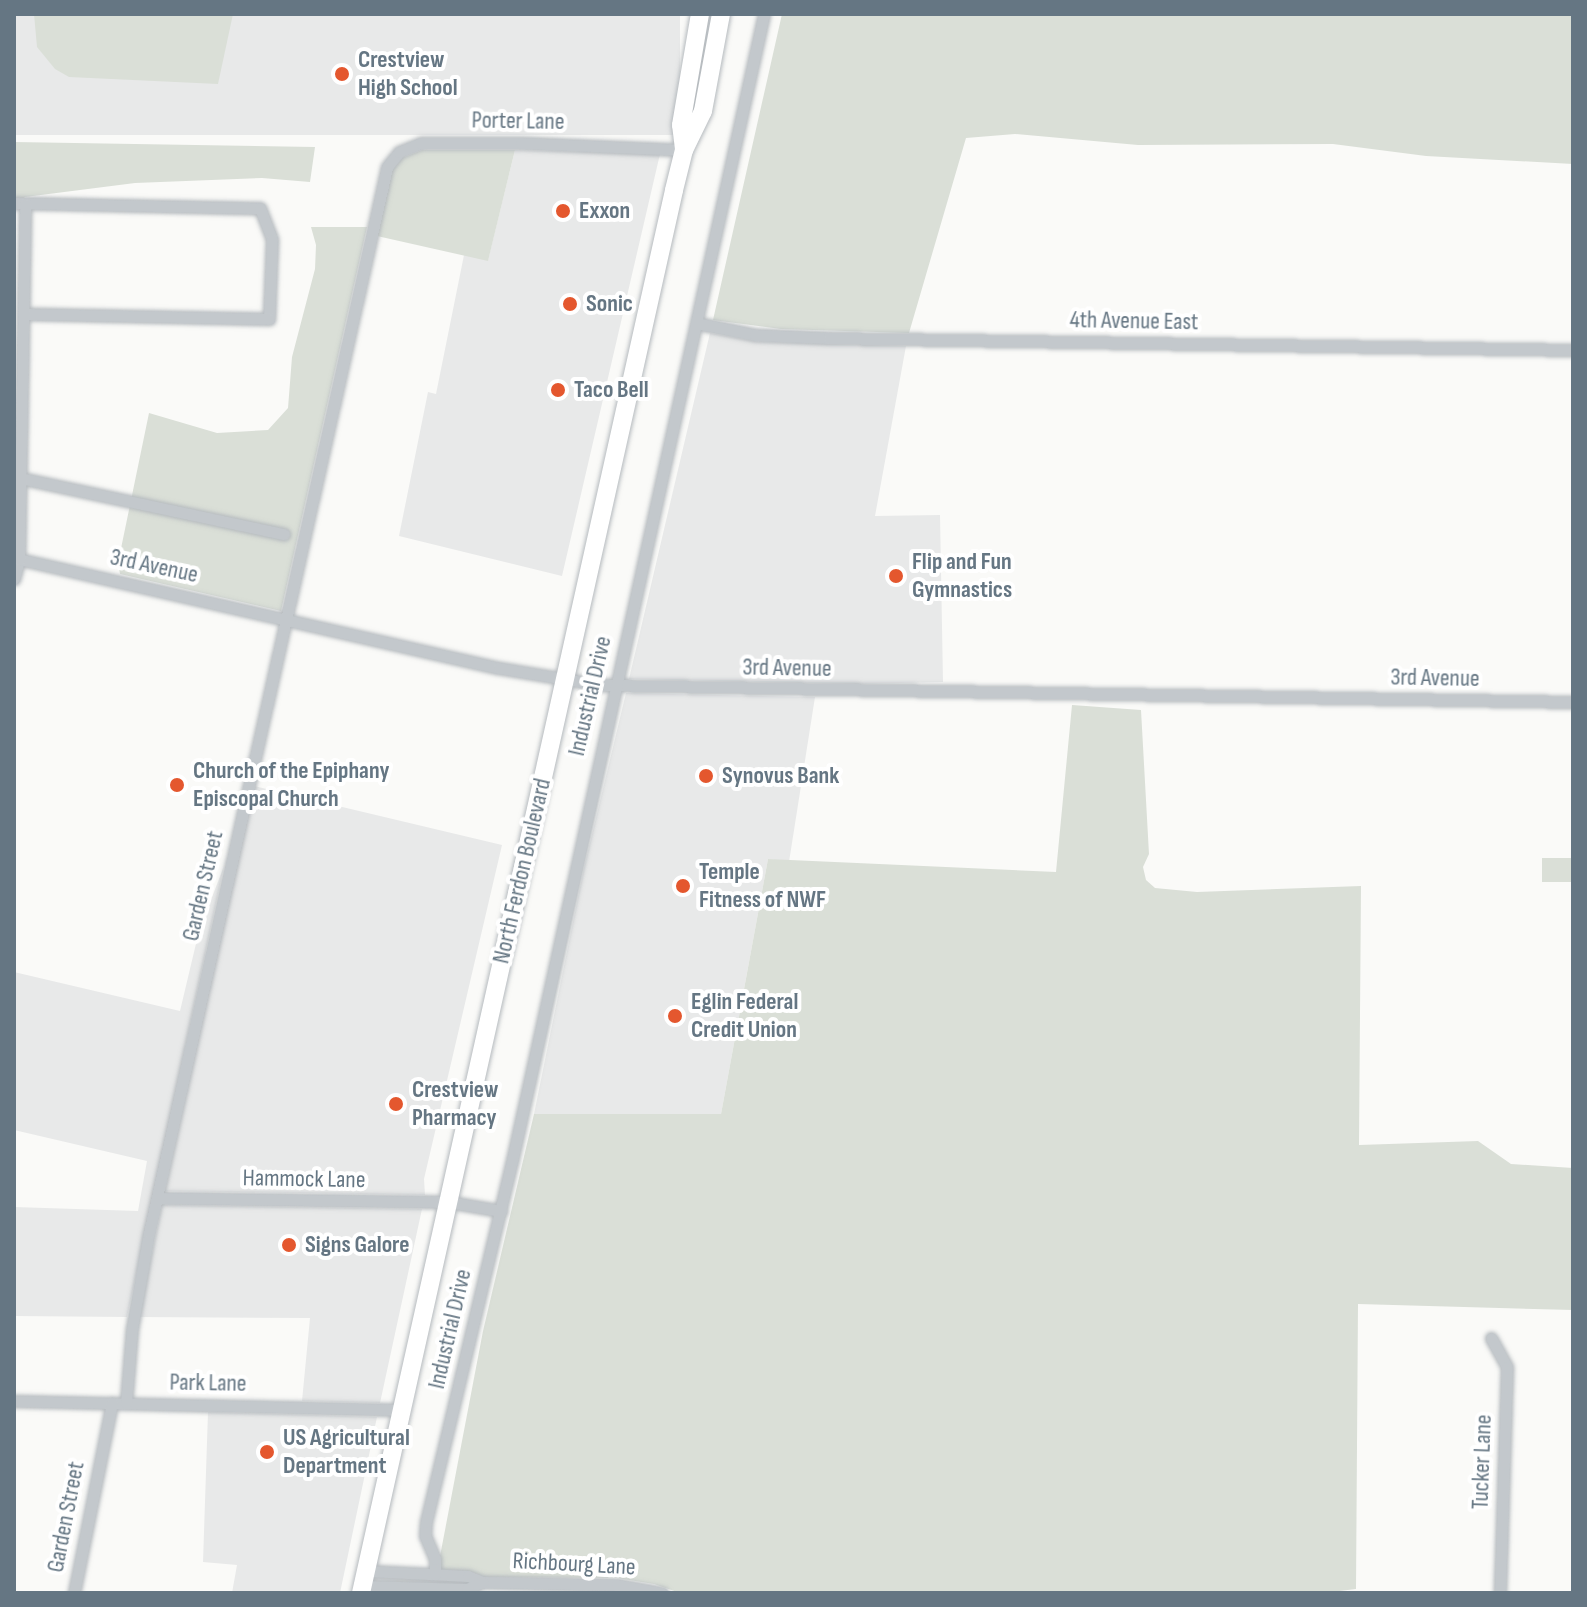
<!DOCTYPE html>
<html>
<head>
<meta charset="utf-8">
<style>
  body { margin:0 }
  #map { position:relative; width:1587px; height:1607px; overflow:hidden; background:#fafaf8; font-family:"Sofia Sans Condensed",sans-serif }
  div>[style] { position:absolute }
  .built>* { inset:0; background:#e8e9e9; transform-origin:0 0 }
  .green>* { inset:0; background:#dadfd7; transform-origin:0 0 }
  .roads { filter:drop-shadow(0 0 2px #b5babe) drop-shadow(0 0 2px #b5babe) }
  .minor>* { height:11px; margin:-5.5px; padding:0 5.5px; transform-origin:5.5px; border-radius:5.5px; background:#c3c8cc }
  .primary>* { height:18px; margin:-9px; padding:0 9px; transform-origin:9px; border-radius:9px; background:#fff }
  .dots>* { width:22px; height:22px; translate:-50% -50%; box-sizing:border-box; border:4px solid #fff; border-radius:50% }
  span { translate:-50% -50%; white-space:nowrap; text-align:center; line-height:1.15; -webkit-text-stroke:8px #fff; paint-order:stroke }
  .poi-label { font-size:24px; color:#657683; font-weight:700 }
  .left { translate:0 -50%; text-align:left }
  .street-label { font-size:24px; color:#657683 }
  .frame { position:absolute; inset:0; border:16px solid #657683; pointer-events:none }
</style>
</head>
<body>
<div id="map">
  <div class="built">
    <div style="left:14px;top:14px;width:666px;height:121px"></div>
    <div style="clip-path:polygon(515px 150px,660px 154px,562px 576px,399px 536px,428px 392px,436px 394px,464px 255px,488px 260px)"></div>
    <div style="clip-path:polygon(710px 333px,759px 342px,906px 346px,875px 516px,940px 515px,943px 682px,858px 684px,629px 679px)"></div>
    <div style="clip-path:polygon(626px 693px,815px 697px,789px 862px,768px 859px,721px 1114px,534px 1114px,584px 868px)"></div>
    <div style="clip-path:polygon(254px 786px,502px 845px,424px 1179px,425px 1195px,165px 1191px)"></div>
    <div style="clip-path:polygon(224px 866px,127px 1317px,14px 1316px,14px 1207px,138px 1211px,147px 1161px,14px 1130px,14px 972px,180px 1011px,199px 931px)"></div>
    <div style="clip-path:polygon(162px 1205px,422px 1209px,380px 1403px,302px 1401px,310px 1318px,139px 1317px)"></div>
    <div style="clip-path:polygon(208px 1412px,377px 1417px,340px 1593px,232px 1593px,237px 1565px,203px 1562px)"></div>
  </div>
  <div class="green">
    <div style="clip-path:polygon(34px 14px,233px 14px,218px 84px,69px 77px,55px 69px,37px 47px)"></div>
    <div style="clip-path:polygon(782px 14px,1573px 14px,1573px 164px,1426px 156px,1333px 144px,1138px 145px,1015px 134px,966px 138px,909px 333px,781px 329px,713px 320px)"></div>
    <div style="clip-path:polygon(14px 142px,315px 147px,310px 182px,262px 178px,135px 183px,25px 197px,14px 205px)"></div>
    <div style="clip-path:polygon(422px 150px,515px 150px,488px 261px,377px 236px,392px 170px,402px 158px)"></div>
    <div style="clip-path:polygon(311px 227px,367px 227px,281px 611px,120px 574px,118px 563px,149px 413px,217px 433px,268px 430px,288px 408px,292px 357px,315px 269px,316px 245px)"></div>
    <div style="clip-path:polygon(1072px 705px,1141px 710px,1149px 854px,1143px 867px,1146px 880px,1155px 888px,1197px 892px,1361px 886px,1359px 1145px,1478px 1141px,1511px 1164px,1573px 1168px,1573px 1310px,1358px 1304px,1356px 1589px,1323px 1593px,680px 1593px,654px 1584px,617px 1578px,479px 1577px,437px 1572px,483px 1331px,534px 1114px,721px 1114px,768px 859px,1056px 872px)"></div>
    <div style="left:1573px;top:858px;width:24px;height:31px;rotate:90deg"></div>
  </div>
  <div class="roads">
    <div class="minor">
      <div style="left:14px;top:203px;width:246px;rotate:1.2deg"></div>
      <div style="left:260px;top:208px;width:34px;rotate:69deg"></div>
      <div style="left:272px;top:240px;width:79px;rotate:92.2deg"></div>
      <div style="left:269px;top:319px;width:246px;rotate:-178.8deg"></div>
      <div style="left:696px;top:323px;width:60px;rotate:11.5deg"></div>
      <div style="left:755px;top:335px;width:74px;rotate:2.3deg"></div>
      <div style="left:829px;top:338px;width:744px;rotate:0.92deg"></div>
      <div style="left:20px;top:478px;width:270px;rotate:12deg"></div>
      <div style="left:14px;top:558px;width:497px;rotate:12.8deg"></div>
      <div style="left:499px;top:668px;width:103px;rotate:9.5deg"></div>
      <div style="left:601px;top:685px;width:972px;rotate:1deg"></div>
      <div style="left:14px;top:579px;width:20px;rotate:-75deg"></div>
      <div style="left:19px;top:560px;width:356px;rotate:-89deg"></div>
      <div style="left:157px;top:1198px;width:292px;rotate:0.8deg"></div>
      <div style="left:449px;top:1202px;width:53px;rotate:9.8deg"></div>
      <div style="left:1491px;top:1338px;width:33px;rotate:61deg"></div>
      <div style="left:1507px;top:1367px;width:226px;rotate:91.8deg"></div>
      <div style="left:14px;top:1401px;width:387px;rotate:1.3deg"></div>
      <div style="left:126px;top:1403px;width:74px;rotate:-85.4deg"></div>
      <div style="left:132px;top:1329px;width:97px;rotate:-80deg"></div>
      <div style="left:149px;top:1233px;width:1092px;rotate:-77.41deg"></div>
      <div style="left:387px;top:167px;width:19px;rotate:-51deg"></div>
      <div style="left:399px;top:152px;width:24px;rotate:-22deg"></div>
      <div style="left:421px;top:143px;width:100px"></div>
      <div style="left:521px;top:143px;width:163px;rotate:2.5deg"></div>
      <div style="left:367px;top:1571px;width:101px;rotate:2.8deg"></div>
      <div style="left:468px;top:1576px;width:16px;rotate:22deg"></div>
      <div style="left:483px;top:1582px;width:134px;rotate:1.3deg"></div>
      <div style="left:617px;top:1585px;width:46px;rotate:10.1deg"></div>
      <div style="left:435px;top:1574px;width:15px;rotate:-90deg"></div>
      <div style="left:435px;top:1559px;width:25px;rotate:-113deg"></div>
      <div style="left:425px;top:1536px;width:14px;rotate:-86deg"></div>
      <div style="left:426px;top:1522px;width:371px;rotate:-76.6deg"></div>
      <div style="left:512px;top:1161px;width:1174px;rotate:-77.61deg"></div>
      <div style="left:363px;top:1586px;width:104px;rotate:1.7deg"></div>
      <div style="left:467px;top:1589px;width:17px;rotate:-24deg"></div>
      <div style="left:74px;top:1593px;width:194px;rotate:-78.7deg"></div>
    </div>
    <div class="primary">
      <div style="left:684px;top:149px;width:24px;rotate:-97deg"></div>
      <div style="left:681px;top:125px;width:113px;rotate:-80.3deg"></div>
      <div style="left:361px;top:1593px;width:1437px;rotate:-77.42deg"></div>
      <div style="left:674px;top:190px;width:41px;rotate:-76deg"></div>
      <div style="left:684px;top:150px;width:43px;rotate:-64deg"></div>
      <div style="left:703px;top:111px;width:99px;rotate:-79.5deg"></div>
    </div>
  </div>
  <div class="dots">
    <div style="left:342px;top:74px;background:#e4572e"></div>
    <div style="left:563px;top:211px;background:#e4572e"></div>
    <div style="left:570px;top:304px;background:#e4572e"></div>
    <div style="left:558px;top:390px;background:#e4572e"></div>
    <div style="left:896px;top:576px;background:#e4572e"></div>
    <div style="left:706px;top:776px;background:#e4572e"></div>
    <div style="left:177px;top:785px;background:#e4572e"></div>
    <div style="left:683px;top:886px;background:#e4572e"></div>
    <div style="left:675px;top:1016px;background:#e4572e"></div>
    <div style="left:396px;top:1104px;background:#e4572e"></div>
    <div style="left:289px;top:1245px;background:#e4572e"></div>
    <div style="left:267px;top:1452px;background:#e4572e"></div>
  </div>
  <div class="poi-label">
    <span class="left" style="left:358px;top:74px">Crestview<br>High School</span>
    <span class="left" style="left:579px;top:211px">Exxon</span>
    <span class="left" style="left:586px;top:304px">Sonic</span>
    <span class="left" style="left:574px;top:390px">Taco Bell</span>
    <span class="left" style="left:912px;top:576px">Flip and Fun<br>Gymnastics</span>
    <span class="left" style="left:193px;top:785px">Church of the Epiphany<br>Episcopal Church</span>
    <span class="left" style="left:722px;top:776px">Synovus Bank</span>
    <span class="left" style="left:699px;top:886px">Temple<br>Fitness of NWF</span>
    <span class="left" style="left:691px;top:1016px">Eglin Federal<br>Credit Union</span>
    <span class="left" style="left:412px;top:1104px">Crestview<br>Pharmacy</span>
    <span class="left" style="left:305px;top:1245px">Signs Galore</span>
    <span class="left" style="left:283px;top:1452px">US Agricultural<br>Department</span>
  </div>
  <div class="street-label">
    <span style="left:518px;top:121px;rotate:1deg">Porter Lane</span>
    <span style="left:1134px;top:321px;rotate:1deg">4th Avenue East</span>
    <span style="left:154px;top:566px;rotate:12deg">3rd Avenue</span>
    <span style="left:787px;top:668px;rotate:1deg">3rd Avenue</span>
    <span style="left:1435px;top:678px;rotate:1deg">3rd Avenue</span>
    <span style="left:590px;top:696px;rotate:-77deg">Industrial Drive</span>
    <span style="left:522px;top:871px;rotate:-77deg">North Ferdon Boulevard</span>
    <span style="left:203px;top:886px;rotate:-77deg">Garden Street</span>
    <span style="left:304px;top:1179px;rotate:1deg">Hammock Lane</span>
    <span style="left:450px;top:1329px;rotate:-77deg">Industrial Drive</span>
    <span style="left:208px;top:1383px;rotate:1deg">Park Lane</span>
    <span style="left:1482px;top:1462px;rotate:-88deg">Tucker Lane</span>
    <span style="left:66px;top:1517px;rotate:-79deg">Garden Street</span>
    <span style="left:574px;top:1564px;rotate:3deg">Richbourg Lane</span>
  </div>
  <div class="frame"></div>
</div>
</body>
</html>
